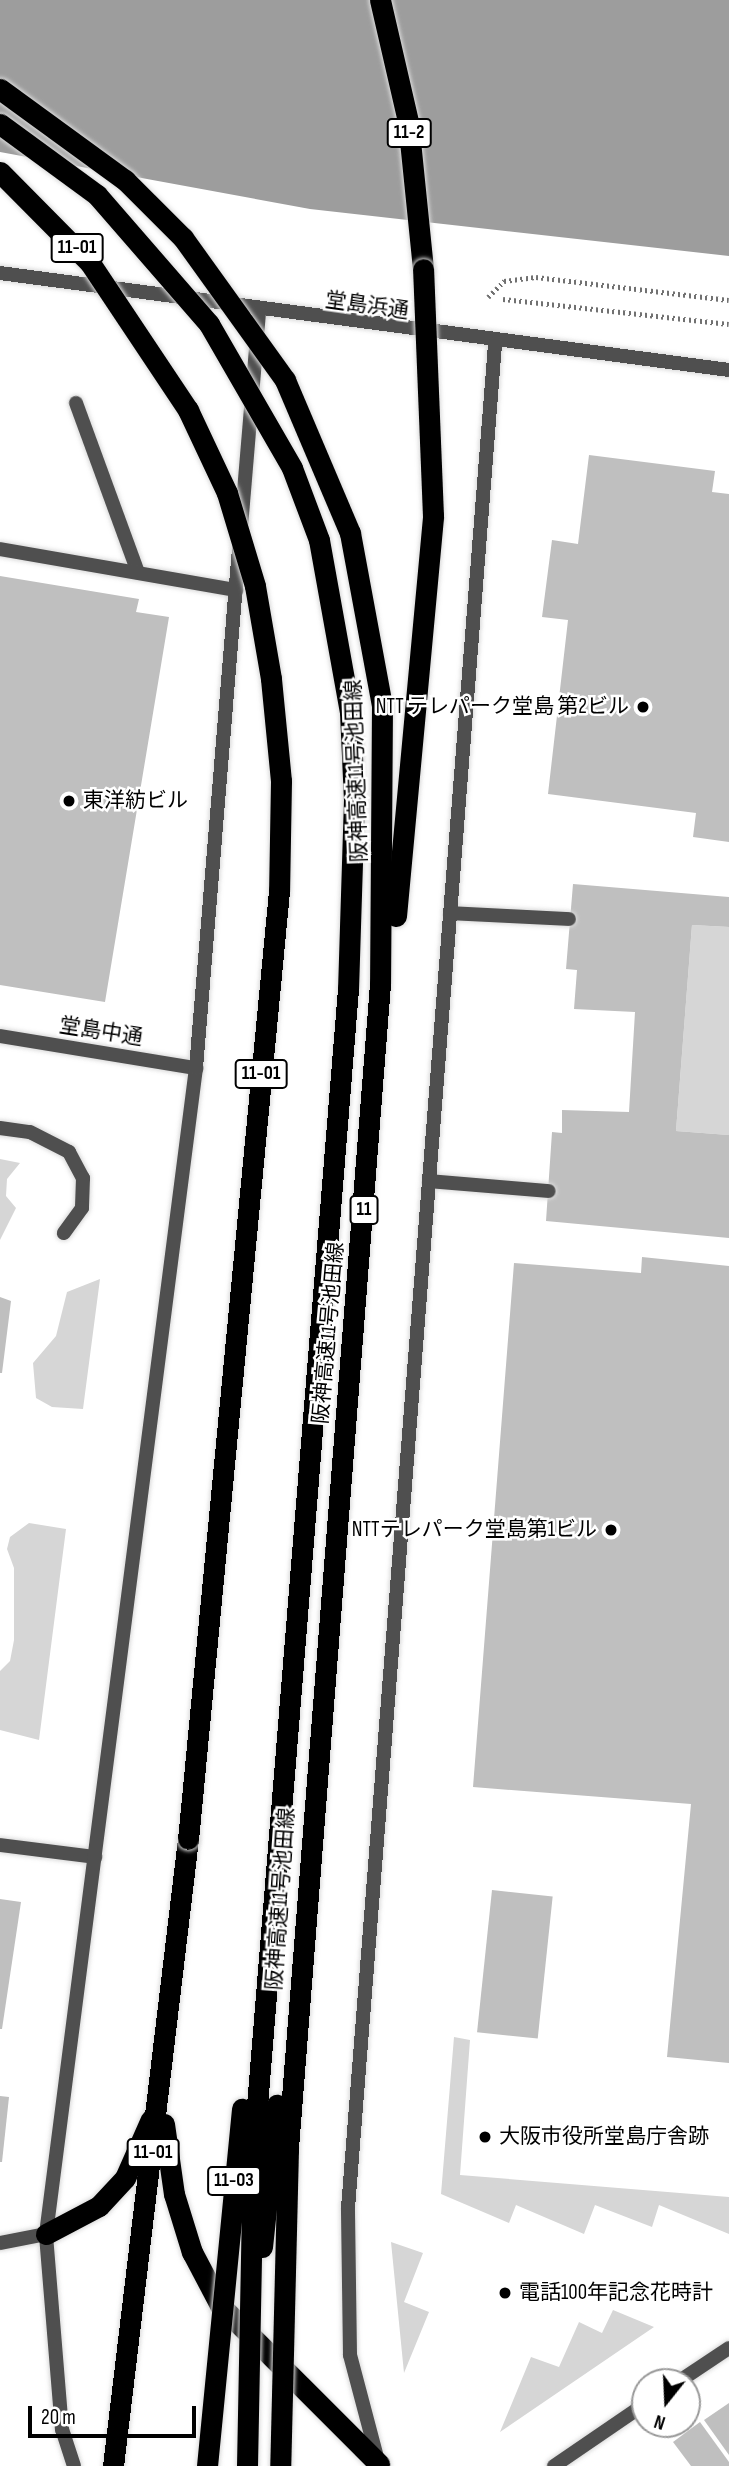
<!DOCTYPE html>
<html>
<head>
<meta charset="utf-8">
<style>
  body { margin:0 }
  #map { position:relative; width:729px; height:2466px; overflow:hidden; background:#fff; font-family:"Sofia Sans Condensed","Noto Sans JP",sans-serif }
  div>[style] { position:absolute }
  .green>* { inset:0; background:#d6d6d6 }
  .water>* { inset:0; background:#9d9d9d }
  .building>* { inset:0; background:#bfbfbf; transform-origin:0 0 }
  .path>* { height:4.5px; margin-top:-2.25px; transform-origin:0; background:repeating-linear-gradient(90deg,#717171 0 2px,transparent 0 5.5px) }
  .roads { filter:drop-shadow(0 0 2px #dbdbdb) drop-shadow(0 0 2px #dbdbdb) }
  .lane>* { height:14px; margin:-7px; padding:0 7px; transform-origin:7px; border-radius:7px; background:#4f4f4f }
  .street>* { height:14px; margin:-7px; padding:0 7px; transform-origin:7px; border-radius:7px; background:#4f4f4f }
  .highway>* { height:21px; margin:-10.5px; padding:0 10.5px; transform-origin:10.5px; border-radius:10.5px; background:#000 }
  .bridges { filter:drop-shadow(0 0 2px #dbdbdb) drop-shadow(0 0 2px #dbdbdb) }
  .highway-bridge>* { height:21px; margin:-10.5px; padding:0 10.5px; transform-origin:10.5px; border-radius:10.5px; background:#000 }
  .dots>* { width:19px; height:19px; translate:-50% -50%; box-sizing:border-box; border:4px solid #fff; border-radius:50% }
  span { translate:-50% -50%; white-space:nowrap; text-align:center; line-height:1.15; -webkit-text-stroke:5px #fff; paint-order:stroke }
  .shield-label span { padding:2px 5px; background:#fff; border:2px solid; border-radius:5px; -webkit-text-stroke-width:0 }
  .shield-label { font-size:19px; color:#000; font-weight:700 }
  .street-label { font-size:21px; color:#000 }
  .poi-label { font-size:21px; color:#000 }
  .right { translate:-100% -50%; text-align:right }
  .left { translate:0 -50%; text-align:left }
  .north { position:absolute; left:631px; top:2368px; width:70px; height:70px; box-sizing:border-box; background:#fff; border:2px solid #999; border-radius:50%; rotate:198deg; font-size:19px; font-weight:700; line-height:28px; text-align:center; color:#000 }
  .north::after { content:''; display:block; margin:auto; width:24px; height:32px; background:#000; clip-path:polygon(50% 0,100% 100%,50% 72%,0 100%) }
  .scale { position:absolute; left:28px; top:2406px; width:168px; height:32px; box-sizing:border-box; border:4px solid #000; border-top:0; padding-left:9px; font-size:21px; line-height:24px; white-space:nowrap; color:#000; -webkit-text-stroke:5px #fff; paint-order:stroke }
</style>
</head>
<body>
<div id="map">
  <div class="green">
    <div style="clip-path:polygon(692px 925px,729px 927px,729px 1135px,676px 1131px)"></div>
    <div style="clip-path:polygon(0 1159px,20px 1163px,7px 1179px,6px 1196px,16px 1208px,0 1240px)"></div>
    <div style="clip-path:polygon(100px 1279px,83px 1409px,52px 1407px,36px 1398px,33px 1363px,56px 1336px,67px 1292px)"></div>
    <div style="clip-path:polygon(29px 1523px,66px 1529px,39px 1740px,0 1730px,0 1671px,10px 1661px,14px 1640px,14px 1568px,7px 1549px,10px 1537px)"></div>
    <div style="clip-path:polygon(454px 2037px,470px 2040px,460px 2175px,729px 2197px,729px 2234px,659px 2205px,652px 2227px,595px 2205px,584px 2234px,516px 2205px,509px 2223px,441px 2194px)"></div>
    <div style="clip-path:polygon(391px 2242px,423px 2253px,404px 2302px,429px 2312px,404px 2373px)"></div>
    <div style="clip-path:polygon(613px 2310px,654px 2327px,500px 2432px,531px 2357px,559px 2367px,579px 2322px,602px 2333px)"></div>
  </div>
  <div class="water">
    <div style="clip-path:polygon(0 0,729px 0,729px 256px,310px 209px,0 152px)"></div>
  </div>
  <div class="building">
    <div style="clip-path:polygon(589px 455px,715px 471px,712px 492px,729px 494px,729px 842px,693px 837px,696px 813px,548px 794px,568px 620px,542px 617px,552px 540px,578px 544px)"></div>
    <div style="clip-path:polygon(0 576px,139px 599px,136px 612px,169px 617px,105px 1002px,0 985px)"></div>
    <div style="clip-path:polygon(573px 884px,729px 897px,729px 927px,692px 925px,676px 1131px,729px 1135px,729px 1238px,546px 1221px,552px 1132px,562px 1133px,562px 1110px,629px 1112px,635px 1012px,574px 1009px,577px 970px,566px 969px)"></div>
    <div style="clip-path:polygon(642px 1257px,729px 1266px,729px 2063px,667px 2057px,691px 1804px,473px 1787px,514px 1263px,641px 1273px)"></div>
    <div style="clip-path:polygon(0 1297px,11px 1301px,2px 1373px,0 1373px)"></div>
    <div style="left:492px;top:1890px;width:61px;height:143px;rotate:6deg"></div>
    <div style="clip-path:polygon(0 1899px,21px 1902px,2px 2029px,0 2029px)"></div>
    <div style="clip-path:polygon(0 2096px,9px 2097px,2px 2162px,0 2162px)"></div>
    <div style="clip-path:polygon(729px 2403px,729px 2455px,704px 2420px)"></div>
    <div style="clip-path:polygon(700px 2422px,729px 2462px,729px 2466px,691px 2466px,673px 2442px)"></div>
  </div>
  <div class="path">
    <div style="left:488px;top:297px;width:23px;rotate:-45deg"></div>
    <div style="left:504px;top:281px;width:32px;rotate:-7deg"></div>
    <div style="left:536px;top:277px;width:194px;rotate:6.8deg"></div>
    <div style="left:503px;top:299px;width:227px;rotate:6.3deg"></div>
  </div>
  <div class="roads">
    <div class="lane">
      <div style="left:76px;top:403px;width:180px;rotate:69.9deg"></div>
      <div style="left:0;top:549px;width:240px;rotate:9.9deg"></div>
      <div style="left:450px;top:913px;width:119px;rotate:2.9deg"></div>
      <div style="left:0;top:1128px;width:30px;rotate:8deg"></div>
      <div style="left:30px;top:1132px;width:44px;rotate:27.1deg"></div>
      <div style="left:69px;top:1152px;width:30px;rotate:62deg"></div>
      <div style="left:83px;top:1178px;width:30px;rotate:92deg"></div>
      <div style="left:82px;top:1208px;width:31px;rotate:126deg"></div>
      <div style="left:429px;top:1181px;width:120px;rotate:4.8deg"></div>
    </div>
    <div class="street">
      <div style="left:0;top:273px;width:735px;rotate:7.58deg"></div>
      <div style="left:241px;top:527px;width:215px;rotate:-85.2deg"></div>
      <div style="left:0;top:1036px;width:199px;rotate:9.3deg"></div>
      <div style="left:0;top:1845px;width:96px;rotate:7.2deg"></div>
      <div style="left:0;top:2243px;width:47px;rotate:-11.1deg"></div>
      <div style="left:678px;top:2382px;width:61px;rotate:-33.7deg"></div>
      <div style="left:378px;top:2461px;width:110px;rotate:-104.8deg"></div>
      <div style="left:350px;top:2355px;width:147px;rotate:-90.8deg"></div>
      <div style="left:348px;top:2208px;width:1870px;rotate:-85.49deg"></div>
      <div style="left:74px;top:2466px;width:38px;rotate:-108deg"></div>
      <div style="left:62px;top:2430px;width:197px;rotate:-94.7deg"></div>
      <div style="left:46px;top:2234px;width:1176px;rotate:-82.67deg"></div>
      <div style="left:196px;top:1068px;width:522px;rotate:-85.27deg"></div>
      <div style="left:554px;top:2466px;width:110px;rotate:-34.3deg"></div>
    </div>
    <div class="highway">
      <div style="left:380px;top:0;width:124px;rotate:77deg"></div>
      <div style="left:408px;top:121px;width:149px;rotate:84.2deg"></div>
      <div style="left:164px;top:2124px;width:71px;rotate:81.9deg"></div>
      <div style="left:174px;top:2194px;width:61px;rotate:72.8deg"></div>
      <div style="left:192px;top:2252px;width:60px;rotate:62.2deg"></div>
      <div style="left:220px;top:2305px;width:225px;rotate:45deg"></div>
      <div style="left:46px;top:2234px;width:60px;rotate:-27.8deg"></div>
      <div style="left:99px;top:2206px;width:38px;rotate:-47deg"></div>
      <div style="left:125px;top:2178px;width:64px;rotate:-66.2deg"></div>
      <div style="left:113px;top:2466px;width:631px;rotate:-83.18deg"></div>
    </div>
  </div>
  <div class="bridges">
    <div class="highway-bridge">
      <div style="left:0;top:89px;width:155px;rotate:36.1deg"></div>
      <div style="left:125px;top:180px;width:82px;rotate:45deg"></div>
      <div style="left:183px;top:238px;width:175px;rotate:54.3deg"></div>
      <div style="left:285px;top:380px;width:166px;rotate:67deg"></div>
      <div style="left:350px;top:533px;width:175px;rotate:79.5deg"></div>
      <div style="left:382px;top:705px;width:279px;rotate:90.4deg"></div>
      <div style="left:380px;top:984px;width:1169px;rotate:94.52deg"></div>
      <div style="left:288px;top:2149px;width:317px;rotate:91.4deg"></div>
      <div style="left:0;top:124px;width:120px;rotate:36.2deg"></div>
      <div style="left:97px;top:195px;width:171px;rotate:49deg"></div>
      <div style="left:209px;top:324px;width:166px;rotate:60deg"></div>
      <div style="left:292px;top:468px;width:77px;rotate:69.4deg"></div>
      <div style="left:319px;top:540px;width:175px;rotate:79.8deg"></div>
      <div style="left:350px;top:712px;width:87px;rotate:87.4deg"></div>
      <div style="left:354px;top:799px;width:190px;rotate:91.8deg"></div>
      <div style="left:348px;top:989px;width:1169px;rotate:94.66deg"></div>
      <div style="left:253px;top:2154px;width:312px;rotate:91.1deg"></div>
      <div style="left:0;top:172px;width:128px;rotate:45.3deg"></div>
      <div style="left:90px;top:263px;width:177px;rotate:56.3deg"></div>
      <div style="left:188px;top:410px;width:92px;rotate:64.8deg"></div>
      <div style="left:227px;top:493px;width:97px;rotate:73.2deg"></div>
      <div style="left:255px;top:586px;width:94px;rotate:80.2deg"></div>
      <div style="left:271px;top:679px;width:102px;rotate:84.4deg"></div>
      <div style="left:281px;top:781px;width:110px;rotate:91deg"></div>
      <div style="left:279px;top:891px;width:952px;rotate:95.48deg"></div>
      <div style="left:396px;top:916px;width:402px;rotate:-84.7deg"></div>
      <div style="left:433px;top:516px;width:247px;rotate:-92.3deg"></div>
      <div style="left:262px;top:2247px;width:143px;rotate:-84deg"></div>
      <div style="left:207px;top:2466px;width:359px;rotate:-84.4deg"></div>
    </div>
  </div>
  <div class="dots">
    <div style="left:643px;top:707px;background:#000"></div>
    <div style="left:69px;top:801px;background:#000"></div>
    <div style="left:611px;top:1530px;background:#000"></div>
    <div style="left:485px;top:2137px;background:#000"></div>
    <div style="left:505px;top:2293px;background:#000"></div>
  </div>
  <div class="shield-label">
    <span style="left:409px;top:133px">11-2</span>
    <span style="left:77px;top:248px">11-01</span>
    <span style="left:261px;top:1074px">11-01</span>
    <span style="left:364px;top:1210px">11</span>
    <span style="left:153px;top:2153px">11-01</span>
    <span style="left:234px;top:2181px">11-03</span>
  </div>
  <div class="street-label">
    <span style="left:367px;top:306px;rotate:8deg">堂島浜通</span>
    <span style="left:357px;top:771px;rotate:-92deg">阪神高速11号池田線</span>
    <span style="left:101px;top:1032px;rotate:9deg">堂島中通</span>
    <span style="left:329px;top:1333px;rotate:-85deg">阪神高速11号池田線</span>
    <span style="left:281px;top:1899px;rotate:-86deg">阪神高速11号池田線</span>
  </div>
  <div class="poi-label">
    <span class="right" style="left:629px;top:707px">NTT テレパーク堂島 第2ビル</span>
    <span class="left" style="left:83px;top:801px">東洋紡ビル</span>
    <span class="right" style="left:597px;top:1530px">NTTテレパーク堂島第1ビル</span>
    <span class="left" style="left:499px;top:2137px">大阪市役所堂島庁舎跡</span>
    <span class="left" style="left:519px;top:2293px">電話100年記念花時計</span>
  </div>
  <div class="north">N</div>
  <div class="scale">20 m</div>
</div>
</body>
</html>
